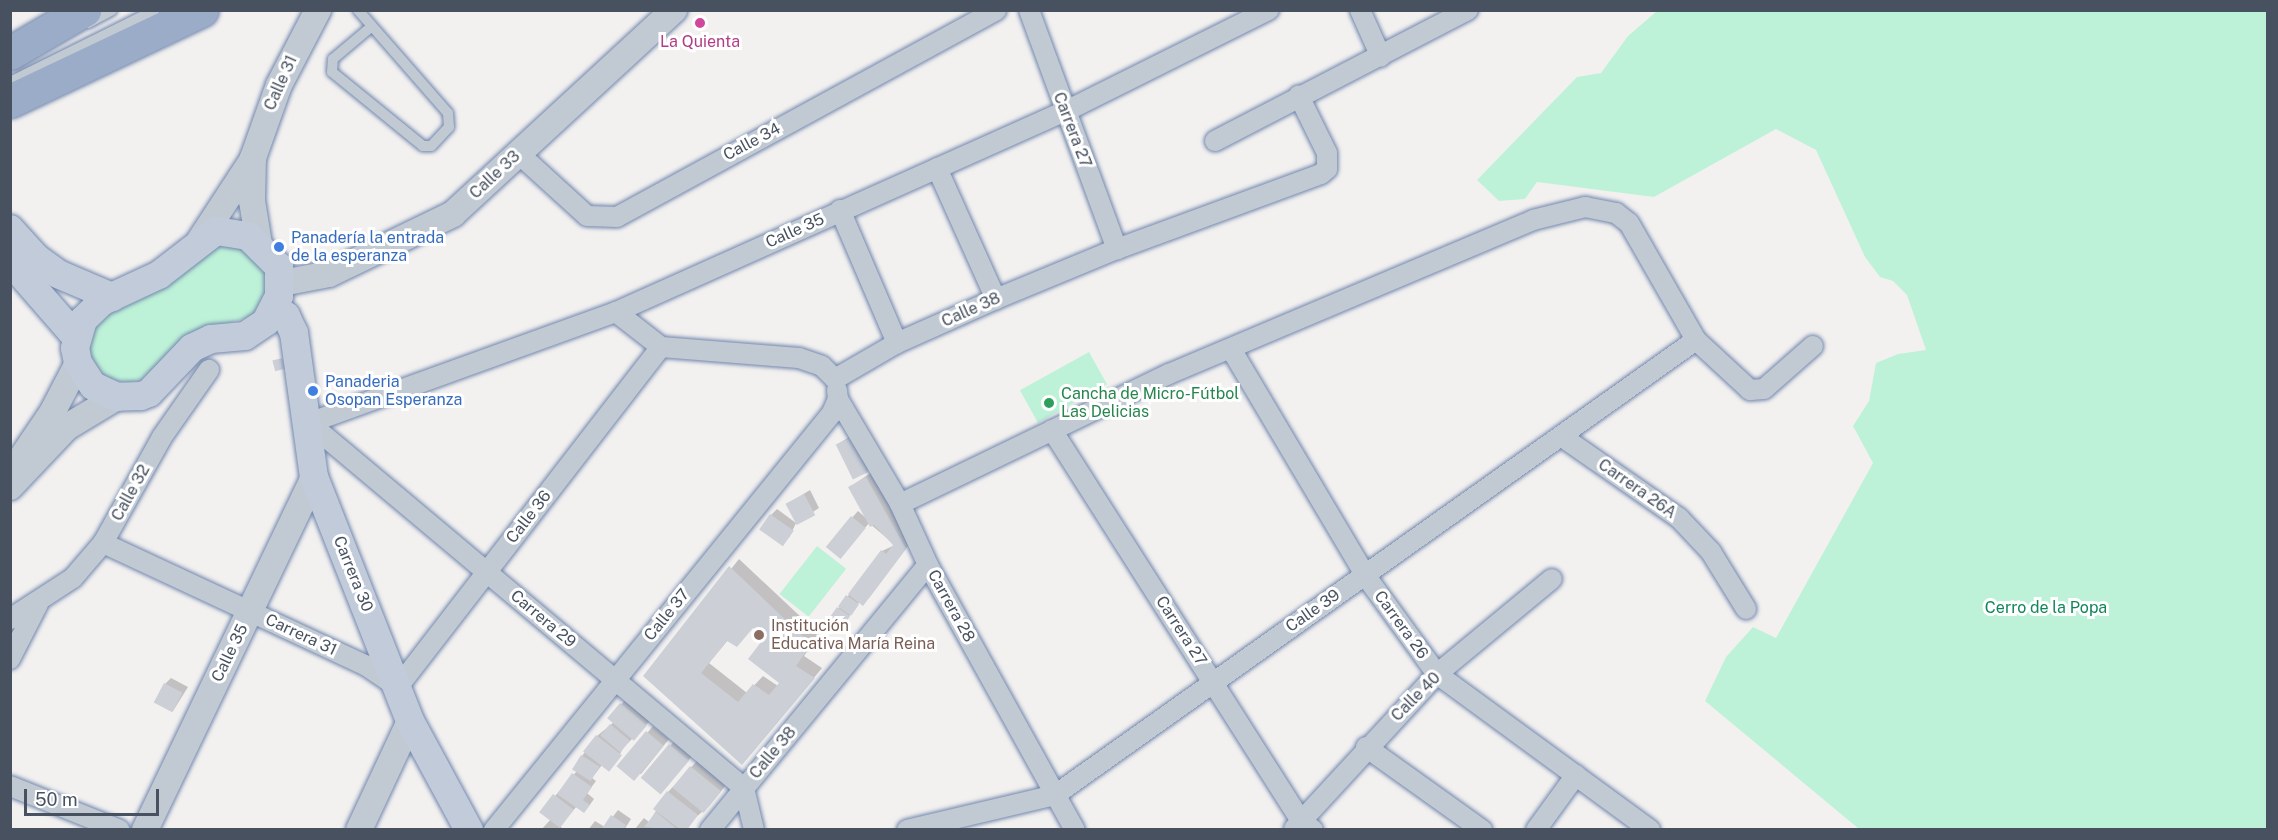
<!DOCTYPE html>
<html>
<head>
<meta charset="utf-8">
<style>
  body { margin:0 }
  #map { position:relative; width:2278px; height:840px; overflow:hidden; background:#f3f1f0; font-family:"Public Sans",sans-serif }
  div>[style] { position:absolute }
  .green>* { inset:0; background:#bef2d8; transform-origin:0 0 }
  .shadow>* { inset:0; background:#0003 }
  .building>* { inset:0; background:#cccfd6; transform-origin:0 0 }
  .roads { filter:drop-shadow(0 0 2px #7187ad) drop-shadow(0 0 2px #7187ad) }
  .service>* { height:10px; margin:-5px; padding:0 5px; transform-origin:5px; border-radius:5px; background:#c1c9d3 }
  .minor>* { height:20px; margin:-10px; padding:0 10px; transform-origin:10px; border-radius:10px; background:#c1c9d3 }
  .tertiary>* { height:26px; margin:-13px; padding:0 13px; transform-origin:13px; border-radius:13px; background:#c1c9d3 }
  .secondary>* { height:28px; margin:-14px; padding:0 14px; transform-origin:14px; border-radius:14px; background:#c2cbda }
  .trunk>* { height:33px; margin:-16.5px; padding:0 16.5px; transform-origin:16.5px; border-radius:16.5px; background:#9aacc8 }
  .dots>* { width:16px; height:16px; translate:-50% -50%; box-sizing:border-box; border:3px solid #fff; border-radius:50% }
  span { translate:-50% -50%; white-space:nowrap; text-align:center; line-height:1.15; -webkit-text-stroke:6px #fff; paint-order:stroke }
  .hotel-label { font-size:16px; color:#b23c85 }
  .street-label { font-size:16px; color:#47515f }
  .shop-label { font-size:16px; color:#366cbe }
  .left { translate:0 -50%; text-align:left }
  .leisure-label { font-size:16px; color:#27864d }
  .park-label { font-size:16px; color:#12865a }
  .education-label { font-size:16px; color:#785e54 }
  .frame { position:absolute; inset:0; border:12px solid #47515f; pointer-events:none }
  .scale { position:absolute; left:24px; top:789px; width:135px; height:27px; box-sizing:border-box; border:3px solid #47515f; border-top:0; padding-left:8px; font-size:18px; line-height:21px; white-space:nowrap; color:#47515f; -webkit-text-stroke:4px #fff; paint-order:stroke }
</style>
</head>
<body>
<div id="map">
  <div class="green">
    <div style="clip-path:polygon(1657px 11px,2267px 11px,2267px 829px,1859px 829px,1705px 701px,1726px 657px,1753px 627px,1776px 638px,1873px 463px,1853px 426px,1869px 401px,1876px 363px,1898px 354px,1926px 350px,1907px 295px,1893px 281px,1880px 277px,1865px 257px,1816px 150px,1776px 129px,1654px 197px,1537px 182px,1525px 199px,1499px 201px,1477px 180px,1577px 77px,1601px 73px,1628px 36px)"></div>
    <div style="clip-path:polygon(217px 242px,250px 248px,269px 277px,266px 298px,253px 316px,191px 334px,141px 380px,127px 383px,106px 378px,90px 357px,89px 340px,102px 316px)"></div>
    <div style="left:1089px;top:352px;width:37px;height:79px;rotate:61deg"></div>
    <div style="left:817px;top:546px;width:37px;height:61px;rotate:38deg"></div>
  </div>
  <div class="shadow">
    <div style="clip-path:polygon(857px 432px,873px 465px,867px 471px,838px 444px)"></div>
    <div style="clip-path:polygon(872px 472px,911px 542px,869px 598px,860px 601px,845px 622px,832px 617px,882px 551px,895px 545px,869px 523px,846px 551px,828px 545px,858px 511px,866px 518px,850px 487px)"></div>
    <div style="clip-path:polygon(810px 490px,819px 508px,796px 523px,789px 538px,771px 515px,777px 509px,796px 523px,787px 504px)"></div>
    <div style="clip-path:polygon(evenodd,739px 559px,819px 634px,804px 656px,822px 668px,751px 754px,645px 676px,739px 559px,754px 627px,766px 638px,781px 683px,778px 686px,763px 676px,747px 693px,709px 663px,728px 640px,754px 627px)"></div>
    <div style="clip-path:polygon(171px 678px,188px 687px,173px 711px,165px 684px)"></div>
    <div style="clip-path:polygon(627px 698px,651px 720px,624px 747px,614px 764px,602px 765px,592px 778px,596px 781px,587px 793px,594px 799px,589px 806px,577px 806px,560px 826px,564px 830px,541px 830px,551px 819px,541px 812px,577px 771px,582px 756px,597px 736px,614px 722px,609px 718px)"></div>
    <div style="clip-path:polygon(653px 726px,669px 739px,641px 774px,619px 767px)"></div>
    <div style="clip-path:polygon(676px 739px,694px 754px,666px 787px,643px 778px)"></div>
    <div style="clip-path:polygon(697px 761px,726px 785px,709px 806px,681px 830px,634px 830px,644px 818px,649px 822px,668px 792px)"></div>
    <div style="clip-path:polygon(618px 810px,631px 819px,624px 830px,588px 830px,595px 821px,605px 827px)"></div>
  </div>
  <div class="building">
    <div style="left:282px;top:358px;width:11px;height:10px;rotate:75deg"></div>
    <div style="left:851px;top:437px;width:39px;height:17px;rotate:64deg"></div>
    <div style="clip-path:polygon(866px 477px,906px 549px,863px 606px,848px 594px,881px 550px,886px 554px,893px 545px,874px 525px,870px 527px,848px 487px)"></div>
    <div style="left:804px;top:494px;width:24px;height:21px;rotate:62deg"></div>
    <div style="left:770px;top:514px;width:29px;height:19px;rotate:35deg"></div>
    <div style="left:851px;top:516px;width:19px;height:40px;rotate:39deg"></div>
    <div style="clip-path:polygon(evenodd,729px 566px,811px 644px,796px 666px,815px 678px,742px 765px,643px 676px,729px 566px,753px 628px,764px 638px,748px 659px,779px 683px,769px 695px,753px 684px,738px 702px,701px 673px,727px 641px,737px 647px,753px 628px)"></div>
    <div style="left:846px;top:595px;width:16px;height:14px;rotate:35deg"></div>
    <div style="left:837px;top:607px;width:16px;height:13px;rotate:35deg"></div>
    <div style="left:164px;top:683px;width:21px;height:22px;rotate:28deg"></div>
    <div style="left:620px;top:703px;width:35px;height:20px;rotate:40deg"></div>
    <div style="left:610px;top:724px;width:26px;height:15px;rotate:40deg"></div>
    <div style="left:646px;top:731px;width:23px;height:46px;rotate:40deg"></div>
    <div style="left:596px;top:735px;width:33px;height:21px;rotate:38deg"></div>
    <div style="left:669px;top:744px;width:26px;height:44px;rotate:40deg"></div>
    <div style="left:581px;top:755px;width:22px;height:17px;rotate:32deg"></div>
    <div style="left:690px;top:766px;width:40px;height:28px;rotate:39deg"></div>
    <div style="clip-path:polygon(572px 773px,592px 787px,583px 800px,590px 805px,584px 813px,557px 794px)"></div>
    <div style="clip-path:polygon(667px 791px,698px 815px,687px 830px,681px 830px,653px 809px)"></div>
    <div style="left:553px;top:794px;width:26px;height:23px;rotate:37deg"></div>
    <div style="clip-path:polygon(656px 812px,678px 830px,644px 827px)"></div>
    <div style="clip-path:polygon(611px 815px,626px 825px,623px 830px,601px 830px)"></div>
  </div>
  <div class="roads">
    <div class="service">
      <div style="left:358px;top:10px;width:137px;rotate:48.9deg"></div>
      <div style="left:448px;top:113px;width:14px;rotate:86deg"></div>
      <div style="left:449px;top:127px;width:26px;rotate:133deg"></div>
      <div style="left:431px;top:146px;width:8px;rotate:180deg"></div>
      <div style="left:423px;top:146px;width:117px;rotate:-140.9deg"></div>
      <div style="left:332px;top:72px;width:13px;rotate:-86deg"></div>
      <div style="left:333px;top:59px;width:50px;rotate:-40.1deg"></div>
      <div style="left:88px;top:23px;width:27px;rotate:-28deg"></div>
      <div style="left:10px;top:82px;width:162px;rotate:-26.4deg"></div>
    </div>
    <div class="minor">
      <div style="left:1029px;top:10px;width:255px;rotate:69.8deg"></div>
      <div style="left:1360px;top:10px;width:51px;rotate:65.9deg"></div>
      <div style="left:1215px;top:141px;width:285px;rotate:-27.4deg"></div>
      <div style="left:518px;top:153px;width:93px;rotate:42.4deg"></div>
      <div style="left:587px;top:216px;width:30px;rotate:2deg"></div>
      <div style="left:617px;top:217px;width:432px;rotate:-28.6deg"></div>
      <div style="left:937px;top:168px;width:144px;rotate:65.8deg"></div>
      <div style="left:840px;top:210px;width:145px;rotate:66.8deg"></div>
      <div style="left:616px;top:312px;width:57px;rotate:37.9deg"></div>
      <div style="left:661px;top:347px;width:138px;rotate:4.6deg"></div>
      <div style="left:799px;top:358px;width:24px;rotate:19deg"></div>
      <div style="left:822px;top:366px;width:18px;rotate:45deg"></div>
      <div style="left:1231px;top:349px;width:263px;rotate:59.3deg"></div>
      <div style="left:1365px;top:575px;width:122px;rotate:54deg"></div>
      <div style="left:1437px;top:674px;width:264px;rotate:36.2deg"></div>
      <div style="left:835px;top:379px;width:72px;rotate:-30.1deg"></div>
      <div style="left:897px;top:343px;width:108px;rotate:-24deg"></div>
      <div style="left:996px;top:299px;width:131px;rotate:-22.5deg"></div>
      <div style="left:1117px;top:249px;width:217px;rotate:-20.2deg"></div>
      <div style="left:1321px;top:174px;width:8px;rotate:-40deg"></div>
      <div style="left:1327px;top:169px;width:16px;rotate:-90deg"></div>
      <div style="left:1327px;top:153px;width:64px;rotate:-116.2deg"></div>
      <div style="left:837px;top:390px;width:9px;rotate:84deg"></div>
      <div style="left:838px;top:399px;width:122px;rotate:59.4deg"></div>
      <div style="left:900px;top:504px;width:67px;rotate:65.3deg"></div>
      <div style="left:928px;top:565px;width:303px;rotate:61deg"></div>
      <div style="left:309px;top:423px;width:326px;rotate:-19.9deg"></div>
      <div style="left:616px;top:312px;width:491px;rotate:-24.1deg"></div>
      <div style="left:1064px;top:112px;width:229px;rotate:-26.5deg"></div>
      <div style="left:309px;top:423px;width:568px;rotate:40deg"></div>
      <div style="left:744px;top:788px;width:43px;rotate:76.6deg"></div>
      <div style="left:1052px;top:430px;width:464px;rotate:57.5deg"></div>
      <div style="left:1301px;top:821px;width:15px;rotate:37deg"></div>
      <div style="left:1561px;top:436px;width:144px;rotate:34.8deg"></div>
      <div style="left:1679px;top:518px;width:47px;rotate:46.7deg"></div>
      <div style="left:1711px;top:552px;width:67px;rotate:58.4deg"></div>
      <div style="left:900px;top:504px;width:299px;rotate:-25.8deg"></div>
      <div style="left:1169px;top:374px;width:395px;rotate:-22.9deg"></div>
      <div style="left:1533px;top:220px;width:54px;rotate:-14deg"></div>
      <div style="left:1585px;top:207px;width:32px;rotate:11deg"></div>
      <div style="left:1616px;top:213px;width:16px;rotate:38deg"></div>
      <div style="left:1629px;top:223px;width:135px;rotate:60.2deg"></div>
      <div style="left:1696px;top:340px;width:74px;rotate:42.8deg"></div>
      <div style="left:1750px;top:390px;width:14px;rotate:-4deg"></div>
      <div style="left:1764px;top:389px;width:65px;rotate:-41.3deg"></div>
      <div style="left:103px;top:543px;width:289px;rotate:25deg"></div>
      <div style="left:365px;top:665px;width:40px;rotate:34deg"></div>
      <div style="left:398px;top:687px;width:430px;rotate:-52.3deg"></div>
      <div style="left:10px;top:619px;width:75px;rotate:-33.1deg"></div>
      <div style="left:73px;top:578px;width:46px;rotate:-49.4deg"></div>
      <div style="left:103px;top:543px;width:121px;rotate:-60.9deg"></div>
      <div style="left:162px;top:437px;width:82px;rotate:-55deg"></div>
      <div style="left:10px;top:659px;width:62px;rotate:-63deg"></div>
      <div style="left:1366px;top:747px;width:143px;rotate:35.6deg"></div>
      <div style="left:10px;top:786px;width:118px;rotate:21.8deg"></div>
      <div style="left:1294px;top:829px;width:211px;rotate:-47.3deg"></div>
      <div style="left:1437px;top:674px;width:149px;rotate:-39.6deg"></div>
      <div style="left:494px;top:830px;width:537px;rotate:-50.97deg"></div>
      <div style="left:832px;top:413px;width:15px;rotate:-67deg"></div>
      <div style="left:710px;top:830px;width:343px;rotate:-50.6deg"></div>
      <div style="left:907px;top:830px;width:152px;rotate:-13.3deg"></div>
      <div style="left:1055px;top:795px;width:786px;rotate:-35.37deg"></div>
      <div style="left:1536px;top:830px;width:68px;rotate:-54deg"></div>
    </div>
    <div class="tertiary">
      <div style="left:200px;top:240px;width:97px;rotate:-56.8deg"></div>
      <div style="left:259px;top:244px;width:44px;rotate:-99.2deg"></div>
      <div style="left:252px;top:201px;width:43px;rotate:-88.7deg"></div>
      <div style="left:253px;top:158px;width:77px;rotate:-70.4deg"></div>
      <div style="left:279px;top:85px;width:85px;rotate:-62.5deg"></div>
      <div style="left:282px;top:283px;width:48px;rotate:-10.8deg"></div>
      <div style="left:329px;top:274px;width:138px;rotate:-25.8deg"></div>
      <div style="left:453px;top:214px;width:301px;rotate:-42.7deg"></div>
      <div style="left:18px;top:463px;width:60px;rotate:-55.8deg"></div>
      <div style="left:52px;top:413px;width:56px;rotate:-62.5deg"></div>
      <div style="left:10px;top:487px;width:83px;rotate:-46.5deg"></div>
      <div style="left:67px;top:427px;width:58px;rotate:-31deg"></div>
      <div style="left:145px;top:830px;width:391px;rotate:-64.4deg"></div>
      <div style="left:359px;top:830px;width:120px;rotate:-64.9deg"></div>
    </div>
    <div class="secondary">
      <div style="left:10px;top:229px;width:38px;rotate:48deg"></div>
      <div style="left:35px;top:257px;width:29px;rotate:36deg"></div>
      <div style="left:58px;top:274px;width:59px;rotate:23.1deg"></div>
      <div style="left:216px;top:231px;width:32px;rotate:9deg"></div>
      <div style="left:248px;top:236px;width:44px;rotate:45deg"></div>
      <div style="left:279px;top:267px;width:29px;rotate:90deg"></div>
      <div style="left:279px;top:296px;width:29px;rotate:117deg"></div>
      <div style="left:266px;top:322px;width:25px;rotate:146deg"></div>
      <div style="left:245px;top:336px;width:34px;rotate:175deg"></div>
      <div style="left:211px;top:339px;width:21px;rotate:155deg"></div>
      <div style="left:192px;top:348px;width:62px;rotate:133.7deg"></div>
      <div style="left:149px;top:393px;width:9px;rotate:159deg"></div>
      <div style="left:141px;top:396px;width:24px;rotate:178deg"></div>
      <div style="left:117px;top:397px;width:26px;rotate:-155deg"></div>
      <div style="left:93px;top:386px;width:27px;rotate:-123deg"></div>
      <div style="left:78px;top:363px;width:15px;rotate:-101deg"></div>
      <div style="left:75px;top:348px;width:29px;rotate:-74deg"></div>
      <div style="left:83px;top:320px;width:28px;rotate:-44deg"></div>
      <div style="left:103px;top:301px;width:62px;rotate:-24.9deg"></div>
      <div style="left:159px;top:275px;width:72px;rotate:-37.7deg"></div>
      <div style="left:10px;top:261px;width:101px;rotate:49deg"></div>
      <div style="left:275px;top:309px;width:13px;rotate:32deg"></div>
      <div style="left:286px;top:316px;width:19px;rotate:65deg"></div>
      <div style="left:294px;top:333px;width:145px;rotate:82.1deg"></div>
      <div style="left:314px;top:477px;width:262px;rotate:68.5deg"></div>
      <div style="left:410px;top:721px;width:124px;rotate:61.6deg"></div>
    </div>
    <div class="trunk">
      <div style="left:10px;top:53px;width:86px;rotate:-30.2deg"></div>
      <div style="left:10px;top:101px;width:212px;rotate:-25.4deg"></div>
    </div>
  </div>
  <div class="dots">
    <div style="left:700px;top:23px;background:#d1479c"></div>
    <div style="left:279px;top:247px;background:#3f7fe0"></div>
    <div style="left:313px;top:391px;background:#3f7fe0"></div>
    <div style="left:1049px;top:403px;background:#2e9e5b"></div>
    <div style="left:759px;top:635px;background:#8d6e63"></div>
  </div>
  <div class="hotel-label">
    <span style="left:700px;top:42px">La Quienta</span>
  </div>
  <div class="street-label">
    <span style="left:281px;top:83px;rotate:-66deg">Calle 31</span>
    <span style="left:1072px;top:130px;rotate:69deg">Carrera 27</span>
    <span style="left:752px;top:142px;rotate:-28deg">Calle 34</span>
    <span style="left:495px;top:175px;rotate:-43deg">Calle 33</span>
    <span style="left:795px;top:231px;rotate:-24deg">Calle 35</span>
    <span style="left:971px;top:310px;rotate:-24deg">Calle 38</span>
    <span style="left:1637px;top:489px;rotate:35deg">Carrera 26A</span>
    <span style="left:131px;top:493px;rotate:-61deg">Calle 32</span>
    <span style="left:529px;top:517px;rotate:-52deg">Calle 36</span>
    <span style="left:353px;top:574px;rotate:68deg">Carrera 30</span>
    <span style="left:951px;top:606px;rotate:61deg">Carrera 28</span>
    <span style="left:1313px;top:611px;rotate:-35deg">Calle 39</span>
    <span style="left:667px;top:615px;rotate:-51deg">Calle 37</span>
    <span style="left:543px;top:619px;rotate:40deg">Carrera 29</span>
    <span style="left:1401px;top:625px;rotate:54deg">Carrera 26</span>
    <span style="left:1181px;top:631px;rotate:57deg">Carrera 27</span>
    <span style="left:301px;top:635px;rotate:25deg">Carrera 31</span>
    <span style="left:230px;top:653px;rotate:-64deg">Calle 35</span>
    <span style="left:1416px;top:697px;rotate:-45deg">Calle 40</span>
    <span style="left:773px;top:753px;rotate:-50deg">Calle 38</span>
  </div>
  <div class="shop-label">
    <span class="left" style="left:291px;top:247px">Panadería la entrada<br>de la esperanza</span>
    <span class="left" style="left:325px;top:391px">Panaderia<br>Osopan Esperanza</span>
  </div>
  <div class="leisure-label">
    <span class="left" style="left:1061px;top:403px">Cancha de Micro-Fútbol<br>Las Delicias</span>
  </div>
  <div class="park-label">
    <span style="left:2046px;top:608px">Cerro de la Popa</span>
  </div>
  <div class="education-label">
    <span class="left" style="left:771px;top:635px">Institución<br>Educativa María Reina</span>
  </div>
  <div class="frame"></div>
  <div class="scale">50 m</div>
</div>
</body>
</html>
